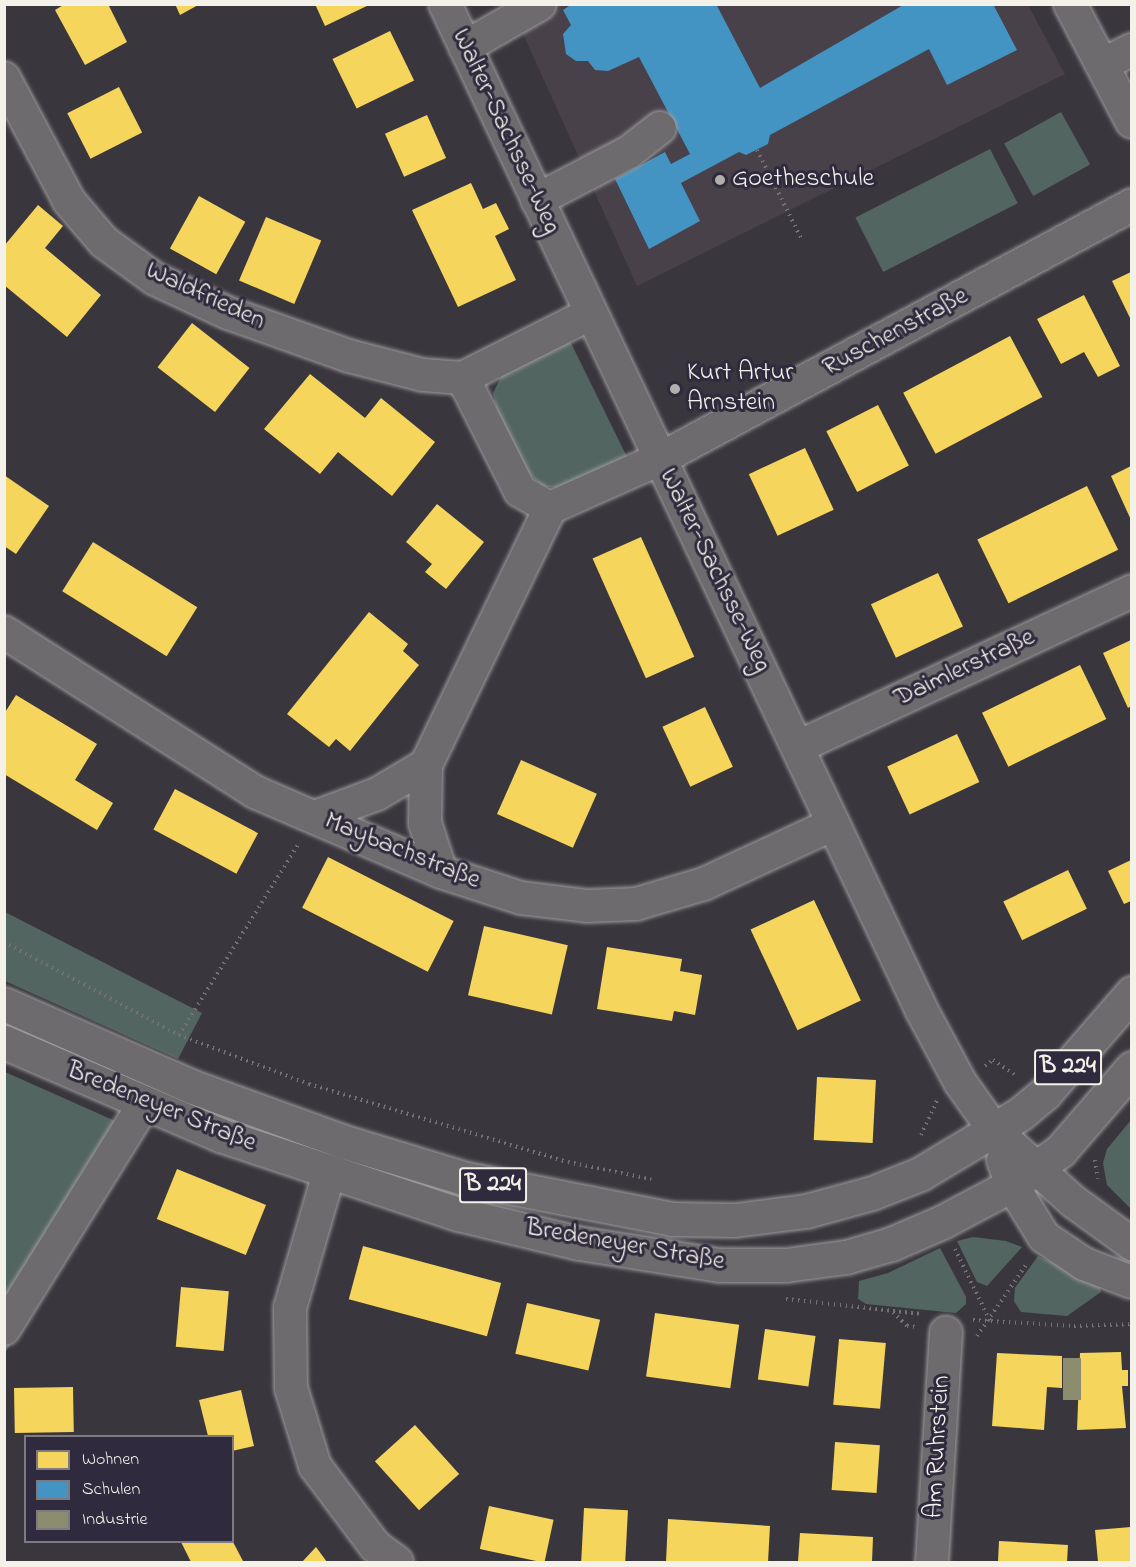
<!DOCTYPE html>
<html>
<head>
<meta charset="utf-8">
<style>
  body { margin:0 }
  #map { position:relative; width:1136px; height:1567px; overflow:hidden; background:#3a363e; font-family:"Indie Flower",sans-serif }
  div>[style] { position:absolute }
  .built>* { inset:0; background:#49414a }
  .green>* { inset:0; background:#536561; transform-origin:0 0 }
  .homes>* { inset:0; background:#f6d55c; transform-origin:0 0 }
  .schools>* { inset:0; background:#4393c3 }
  .industry>* { inset:0; background:#8c8c6e; transform-origin:0 0 }
  .path>* { height:4px; margin-top:-2px; transform-origin:0; background:repeating-linear-gradient(90deg,#747275 0 1.5px,transparent 0 6px) }
  .roads { filter:drop-shadow(0 0 2px #9e9c9e) drop-shadow(0 0 2px #9e9c9e) }
  .minor>* { height:32px; margin:-16px; padding:0 16px; transform-origin:16px; border-radius:16px; background:#6d6b6d }
  .major>* { height:33px; margin:-16.5px; padding:0 16.5px; transform-origin:16.5px; border-radius:16.5px; background:#6d6b6d }
  .dots>* { width:16px; height:16px; translate:-50% -50%; box-sizing:border-box; border:3px solid #2f2a3d; border-radius:50% }
  span { translate:-50% -50%; white-space:nowrap; text-align:center; line-height:1.15; -webkit-text-stroke:6px #2f2a3d; paint-order:stroke }
  .shield-label span { padding:2px 4px; background:#2f2a3d; border:2px solid; border-radius:4px; -webkit-text-stroke-width:0 }
  .shield-label { font-size:24px; color:#f4f1e8; font-weight:700 }
  .street-label { font-size:26px; color:#f4f1e8 }
  .poi-label { font-size:26px; color:#f4f1e8 }
  .left { translate:0 -50%; text-align:left }
  .frame { position:absolute; inset:0; border:6px solid #f4f1e8; pointer-events:none }
  .legend { position:absolute; left:24px; top:1435px; width:210px; height:108px; box-sizing:border-box; background:#2f2a3d; border:2px solid #7e7a81; margin:0; padding:8px 10px; list-style:none; font-size:18px; color:#f4f1e8 }
  .legend li { display:flex; align-items:center; gap:12px; height:30px }
  .legend b { width:30px; border:2px solid #7e7a81 }
</style>
</head>
<body>
<div id="map">
  <div class="built">
    <div style="clip-path:polygon(510px 5px,1028px 5px,1065px 74px,637px 286px)"></div>
  </div>
  <div class="green">
    <div style="left:1061px;top:112px;width:60px;height:65px;rotate:61deg"></div>
    <div style="left:990px;top:149px;width:61px;height:151px;rotate:63deg"></div>
    <div style="clip-path:polygon(569px 339px,629px 461px,563px 489px,543px 486px,523px 469px,500px 423px,493px 393px,505px 369px)"></div>
    <div style="clip-path:polygon(5px 912px,202px 1013px,178px 1059px,5px 981px)"></div>
    <div style="clip-path:polygon(5px 1072px,140px 1132px,5px 1353px)"></div>
    <div style="clip-path:polygon(1131px 1120px,1131px 1209px,1107px 1185px,1103px 1163px,1107px 1149px)"></div>
    <div style="clip-path:polygon(973px 1237px,1006px 1241px,1022px 1247px,987px 1286px,977px 1282px,957px 1241px)"></div>
    <div style="clip-path:polygon(940px 1248px,966px 1297px,966px 1304px,956px 1313px,866px 1304px,858px 1299px,859px 1281px,888px 1273px)"></div>
    <div style="clip-path:polygon(1038px 1256px,1099px 1284px,1101px 1292px,1067px 1316px,1021px 1312px,1014px 1301px,1015px 1288px)"></div>
  </div>
  <div class="homes">
    <div style="clip-path:polygon(65px 4px,108px 4px,127px 42px,85px 65px,55px 10px)"></div>
    <div style="clip-path:polygon(175px 4px,200px 4px,180px 15px)"></div>
    <div style="clip-path:polygon(315px 4px,371px 4px,325px 26px)"></div>
    <div style="left:390px;top:31px;width:55px;height:64px;rotate:64deg"></div>
    <div style="left:119px;top:87px;width:51px;height:58px;rotate:63deg"></div>
    <div style="left:427px;top:115px;width:47px;height:46px;rotate:66deg"></div>
    <div style="clip-path:polygon(471px 183px,483px 209px,496px 203px,509px 229px,495px 236px,516px 280px,458px 307px,412px 210px)"></div>
    <div style="left:199px;top:196px;width:53px;height:60px;rotate:29deg"></div>
    <div style="clip-path:polygon(38px 205px,63px 226px,45px 248px,101px 295px,67px 337px,4px 285px,4px 246px)"></div>
    <div style="left:266px;top:217px;width:60px;height:69px;rotate:23deg"></div>
    <div style="clip-path:polygon(1131px 272px,1131px 320px,1112px 281px)"></div>
    <div style="clip-path:polygon(1084px 295px,1120px 366px,1098px 377px,1084px 352px,1061px 364px,1037px 319px)"></div>
    <div style="left:192px;top:323px;width:73px;height:56px;rotate:38deg"></div>
    <div style="left:1010px;top:336px;width:69px;height:121px;rotate:62deg"></div>
    <div style="clip-path:polygon(310px 374px,365px 418px,381px 398px,435px 442px,392px 496px,338px 452px,320px 474px,264px 429px)"></div>
    <div style="left:878px;top:405px;width:68px;height:58px;rotate:63deg"></div>
    <div style="left:805px;top:448px;width:68px;height:62px;rotate:65deg"></div>
    <div style="clip-path:polygon(1131px 466px,1131px 520px,1111px 476px)"></div>
    <div style="clip-path:polygon(4px 475px,49px 506px,16px 554px,4px 546px)"></div>
    <div style="left:1087px;top:486px;width:71px;height:122px;rotate:64deg"></div>
    <div style="clip-path:polygon(437px 504px,484px 542px,446px 589px,425px 572px,432px 564px,406px 542px)"></div>
    <div style="left:641px;top:537px;width:131px;height:53px;rotate:66deg"></div>
    <div style="left:93px;top:542px;width:123px;height:58px;rotate:32deg"></div>
    <div style="left:938px;top:573px;width:59px;height:74px;rotate:65deg"></div>
    <div style="clip-path:polygon(369px 612px,408px 644px,403px 651px,419px 665px,350px 751px,336px 739px,329px 747px,287px 714px)"></div>
    <div style="clip-path:polygon(1131px 640px,1131px 706px,1128px 708px,1103px 653px)"></div>
    <div style="left:1080px;top:665px;width:60px;height:109px;rotate:64deg"></div>
    <div style="clip-path:polygon(16px 695px,97px 744px,75px 780px,113px 803px,97px 830px,4px 774px,4px 714px)"></div>
    <div style="left:705px;top:707px;width:66px;height:47px;rotate:65deg"></div>
    <div style="left:957px;top:734px;width:53px;height:77px;rotate:65deg"></div>
    <div style="left:521px;top:760px;width:83px;height:59px;rotate:24deg"></div>
    <div style="left:175px;top:789px;width:94px;height:46px;rotate:28deg"></div>
    <div style="left:328px;top:857px;width:141px;height:57px;rotate:27deg"></div>
    <div style="clip-path:polygon(1131px 860px,1131px 901px,1124px 904px,1108px 871px)"></div>
    <div style="left:1068px;top:870px;width:43px;height:72px;rotate:64deg"></div>
    <div style="left:814px;top:900px;width:111px;height:70px;rotate:65deg"></div>
    <div style="left:484px;top:926px;width:86px;height:71px;rotate:13deg"></div>
    <div style="clip-path:polygon(607px 947px,682px 959px,680px 971px,702px 975px,695px 1015px,674px 1011px,672px 1021px,597px 1009px)"></div>
    <div style="left:817px;top:1077px;width:59px;height:63px;rotate:3deg"></div>
    <div style="left:177px;top:1169px;width:96px;height:54px;rotate:22deg"></div>
    <div style="left:363px;top:1246px;width:143px;height:55px;rotate:15deg"></div>
    <div style="left:181px;top:1287px;width:48px;height:60px;rotate:5deg"></div>
    <div style="left:527px;top:1303px;width:75px;height:52px;rotate:13deg"></div>
    <div style="left:655px;top:1313px;width:85px;height:64px;rotate:8deg"></div>
    <div style="left:765px;top:1329px;width:51px;height:51px;rotate:8deg"></div>
    <div style="left:839px;top:1339px;width:47px;height:66px;rotate:5deg"></div>
    <div style="clip-path:polygon(1121px 1352px,1122px 1370px,1128px 1370px,1128px 1386px,1122px 1386px,1126px 1428px,1077px 1430px,1080px 1353px)"></div>
    <div style="clip-path:polygon(997px 1353px,1062px 1356px,1062px 1388px,1047px 1387px,1044px 1430px,992px 1426px)"></div>
    <div style="left:73px;top:1387px;width:45px;height:59px;rotate:89deg"></div>
    <div style="clip-path:polygon(241px 1390px,254px 1446px,232px 1451px,232px 1436px,208px 1436px,199px 1400px)"></div>
    <div style="left:415px;top:1425px;width:66px;height:54px;rotate:48deg"></div>
    <div style="left:835px;top:1442px;width:45px;height:48px;rotate:4deg"></div>
    <div style="left:489px;top:1506px;width:66px;height:44px;rotate:12deg"></div>
    <div style="left:584px;top:1508px;width:44px;height:54px;rotate:3deg"></div>
    <div style="clip-path:polygon(668px 1519px,770px 1526px,768px 1562px,666px 1562px)"></div>
    <div style="clip-path:polygon(1131px 1527px,1131px 1562px,1098px 1562px,1095px 1530px)"></div>
    <div style="clip-path:polygon(800px 1533px,873px 1537px,872px 1562px,798px 1562px)"></div>
    <div style="clip-path:polygon(999px 1541px,1068px 1545px,1067px 1562px,998px 1562px)"></div>
    <div style="clip-path:polygon(181px 1542px,233px 1542px,243px 1561px,191px 1562px)"></div>
    <div style="clip-path:polygon(316px 1547px,327px 1562px,302px 1562px)"></div>
  </div>
  <div class="schools">
    <div style="clip-path:polygon(572px 4px,716px 4px,760px 88px,905px 4px,993px 4px,1017px 50px,947px 85px,929px 49px,770px 135px,768px 144px,746px 155px,739px 152px,681px 183px,700px 221px,649px 249px,615px 179px,665px 152px,671px 164px,690px 154px,639px 57px,608px 71px,595px 70px,588px 61px,576px 61px,566px 54px,563px 34px,571px 25px,563px 10px)"></div>
  </div>
  <div class="industry">
    <div style="left:1081px;top:1358px;width:42px;height:18px;rotate:90deg"></div>
  </div>
  <div class="path">
    <div style="left:757px;top:150px;width:101px;rotate:63.4deg"></div>
    <div style="left:4px;top:942px;width:198px;rotate:28deg"></div>
    <div style="left:179px;top:1035px;width:139px;rotate:20.7deg"></div>
    <div style="left:309px;top:1084px;width:270px;rotate:16.8deg"></div>
    <div style="left:568px;top:1162px;width:85px;rotate:11.6deg"></div>
    <div style="left:179px;top:1035px;width:226px;rotate:-58deg"></div>
    <div style="left:985px;top:1066px;width:10px;rotate:-37deg"></div>
    <div style="left:993px;top:1060px;width:29px;rotate:34deg"></div>
    <div style="left:921px;top:1135px;width:38px;rotate:-65deg"></div>
    <div style="left:1095px;top:1160px;width:19px;rotate:81deg"></div>
    <div style="left:955px;top:1249px;width:80px;rotate:64.1deg"></div>
    <div style="left:786px;top:1299px;width:136px;rotate:6.3deg"></div>
    <div style="left:893px;top:1312px;width:20px;rotate:45deg"></div>
    <div style="left:907px;top:1326px;width:9px;rotate:6deg"></div>
    <div style="left:973px;top:1320px;width:101px;rotate:3.4deg"></div>
    <div style="left:1074px;top:1326px;width:58px;rotate:-2deg"></div>
    <div style="left:977px;top:1336px;width:90px;rotate:-55.4deg"></div>
  </div>
  <div class="roads">
    <div class="minor">
      <div style="left:445px;top:4px;width:1114px;rotate:64.65deg"></div>
      <div style="left:922px;top:1011px;width:81px;rotate:61.8deg"></div>
      <div style="left:960px;top:1082px;width:59px;rotate:54.7deg"></div>
      <div style="left:994px;top:1130px;width:108px;rotate:42deg"></div>
      <div style="left:1074px;top:1202px;width:72px;rotate:35.9deg"></div>
      <div style="left:1070px;top:4px;width:133px;rotate:62.3deg"></div>
      <div style="left:465px;top:47px;width:86px;rotate:-29.8deg"></div>
      <div style="left:1102px;top:65px;width:34px;rotate:-27deg"></div>
      <div style="left:4px;top:78px;width:139px;rotate:62.1deg"></div>
      <div style="left:69px;top:201px;width:54px;rotate:49.5deg"></div>
      <div style="left:104px;top:242px;width:63px;rotate:36deg"></div>
      <div style="left:155px;top:279px;width:81px;rotate:25deg"></div>
      <div style="left:228px;top:313px;width:128px;rotate:19.6deg"></div>
      <div style="left:349px;top:356px;width:76px;rotate:14.4deg"></div>
      <div style="left:423px;top:375px;width:40px;rotate:4.3deg"></div>
      <div style="left:537px;top:200px;width:104px;rotate:-27.6deg"></div>
      <div style="left:629px;top:152px;width:39px;rotate:-38deg"></div>
      <div style="left:590px;top:314px;width:142px;rotate:153.3deg"></div>
      <div style="left:463px;top:378px;width:127px;rotate:63.2deg"></div>
      <div style="left:520px;top:491px;width:34px;rotate:30deg"></div>
      <div style="left:550px;top:508px;width:120px;rotate:-24deg"></div>
      <div style="left:660px;top:459px;width:536px;rotate:-28.29deg"></div>
      <div style="left:4px;top:632px;width:298px;rotate:32.5deg"></div>
      <div style="left:255px;top:792px;width:202px;rotate:23.3deg"></div>
      <div style="left:441px;top:872px;width:84px;rotate:18deg"></div>
      <div style="left:521px;top:898px;width:66px;rotate:6.9deg"></div>
      <div style="left:587px;top:906px;width:49px;rotate:-2.3deg"></div>
      <div style="left:636px;top:904px;width:71px;rotate:-16.4deg"></div>
      <div style="left:704px;top:884px;width:142px;rotate:-24.9deg"></div>
      <div style="left:798px;top:747px;width:369px;rotate:-25deg"></div>
      <div style="left:315px;top:817px;width:66px;rotate:-20.4deg"></div>
      <div style="left:377px;top:794px;width:57px;rotate:-30.6deg"></div>
      <div style="left:441px;top:872px;width:52px;rotate:-108.1deg"></div>
      <div style="left:425px;top:823px;width:58px;rotate:-89deg"></div>
      <div style="left:426px;top:765px;width:285px;rotate:-64.2deg"></div>
      <div style="left:1003px;top:1160px;width:27px;rotate:70deg"></div>
      <div style="left:1012px;top:1185px;width:61px;rotate:58.4deg"></div>
      <div style="left:1044px;top:1237px;width:48px;rotate:34deg"></div>
      <div style="left:1084px;top:1264px;width:51px;rotate:20.6deg"></div>
      <div style="left:329px;top:1173px;width:141px;rotate:106.1deg"></div>
      <div style="left:290px;top:1308px;width:80px;rotate:89.3deg"></div>
      <div style="left:291px;top:1388px;width:82px;rotate:72.9deg"></div>
      <div style="left:315px;top:1466px;width:100px;rotate:53.1deg"></div>
      <div style="left:375px;top:1546px;width:27px;rotate:36deg"></div>
      <div style="left:4px;top:1329px;width:265px;rotate:-58.1deg"></div>
      <div style="left:932px;top:1562px;width:230px;rotate:-86.5deg"></div>
    </div>
    <div class="major">
      <div style="left:4px;top:1004px;width:206px;rotate:23.7deg"></div>
      <div style="left:193px;top:1087px;width:162px;rotate:19.9deg"></div>
      <div style="left:345px;top:1142px;width:127px;rotate:16.9deg"></div>
      <div style="left:467px;top:1179px;width:209px;rotate:11deg"></div>
      <div style="left:672px;top:1219px;width:63px;rotate:0.9deg"></div>
      <div style="left:735px;top:1220px;width:72px;rotate:-7.2deg"></div>
      <div style="left:806px;top:1211px;width:68px;rotate:-15.3deg"></div>
      <div style="left:872px;top:1193px;width:52px;rotate:-21.6deg"></div>
      <div style="left:920px;top:1174px;width:117px;rotate:-31deg"></div>
      <div style="left:1020px;top:1114px;width:33px;rotate:-40deg"></div>
      <div style="left:1045px;top:1093px;width:133px;rotate:-49deg"></div>
      <div style="left:4px;top:1042px;width:235px;rotate:23.3deg"></div>
      <div style="left:220px;top:1135px;width:251px;rotate:18.4deg"></div>
      <div style="left:458px;top:1214px;width:124px;rotate:13.5deg"></div>
      <div style="left:579px;top:1243px;width:142px;rotate:8.9deg"></div>
      <div style="left:719px;top:1265px;width:67px"></div>
      <div style="left:786px;top:1265px;width:61px;rotate:-7.6deg"></div>
      <div style="left:846px;top:1257px;width:47px;rotate:-16.1deg"></div>
      <div style="left:891px;top:1244px;width:56px;rotate:-23.3deg"></div>
      <div style="left:942px;top:1222px;width:79px;rotate:-27.9deg"></div>
      <div style="left:1012px;top:1185px;width:59px;rotate:-35.3deg"></div>
      <div style="left:1060px;top:1151px;width:110px;rotate:-49.1deg"></div>
    </div>
  </div>
  <div class="dots">
    <div style="left:720px;top:180px;background:#b3b0ac"></div>
    <div style="left:675px;top:389px;background:#b3b0ac"></div>
  </div>
  <div class="shield-label">
    <span style="left:1068px;top:1067px">B 224</span>
    <span style="left:493px;top:1185px">B 224</span>
  </div>
  <div class="street-label">
    <span style="left:505px;top:132px;rotate:65deg">Walter-Sachsse-Weg</span>
    <span style="left:205px;top:297px;rotate:25deg">Waldfrieden</span>
    <span style="left:896px;top:333px;rotate:-28deg">Ruschenstraße</span>
    <span style="left:714px;top:571px;rotate:64deg">Walter-Sachsse-Weg</span>
    <span style="left:965px;top:669px;rotate:-25deg">Daimlerstraße</span>
    <span style="left:402px;top:852px;rotate:22deg">Maybachstraße</span>
    <span style="left:161px;top:1108px;rotate:22deg">Bredeneyer Straße</span>
    <span style="left:625px;top:1246px;rotate:10deg">Bredeneyer Straße</span>
    <span style="left:939px;top:1447px;rotate:-87deg">Am Ruhrstein</span>
  </div>
  <div class="poi-label">
    <span class="left" style="left:732px;top:180px">Goetheschule</span>
    <span class="left" style="left:687px;top:389px">Kurt Artur<br>Arnstein</span>
  </div>
  <div class="frame"></div>
  <ul class="legend">
  <li><b style="height:16px;background:#f6d55c"></b>Wohnen</li>
  <li><b style="height:16px;background:#4393c3"></b>Schulen</li>
  <li><b style="height:16px;background:#8c8c6e"></b>Industrie</li>
  </ul>
</div>
</body>
</html>
